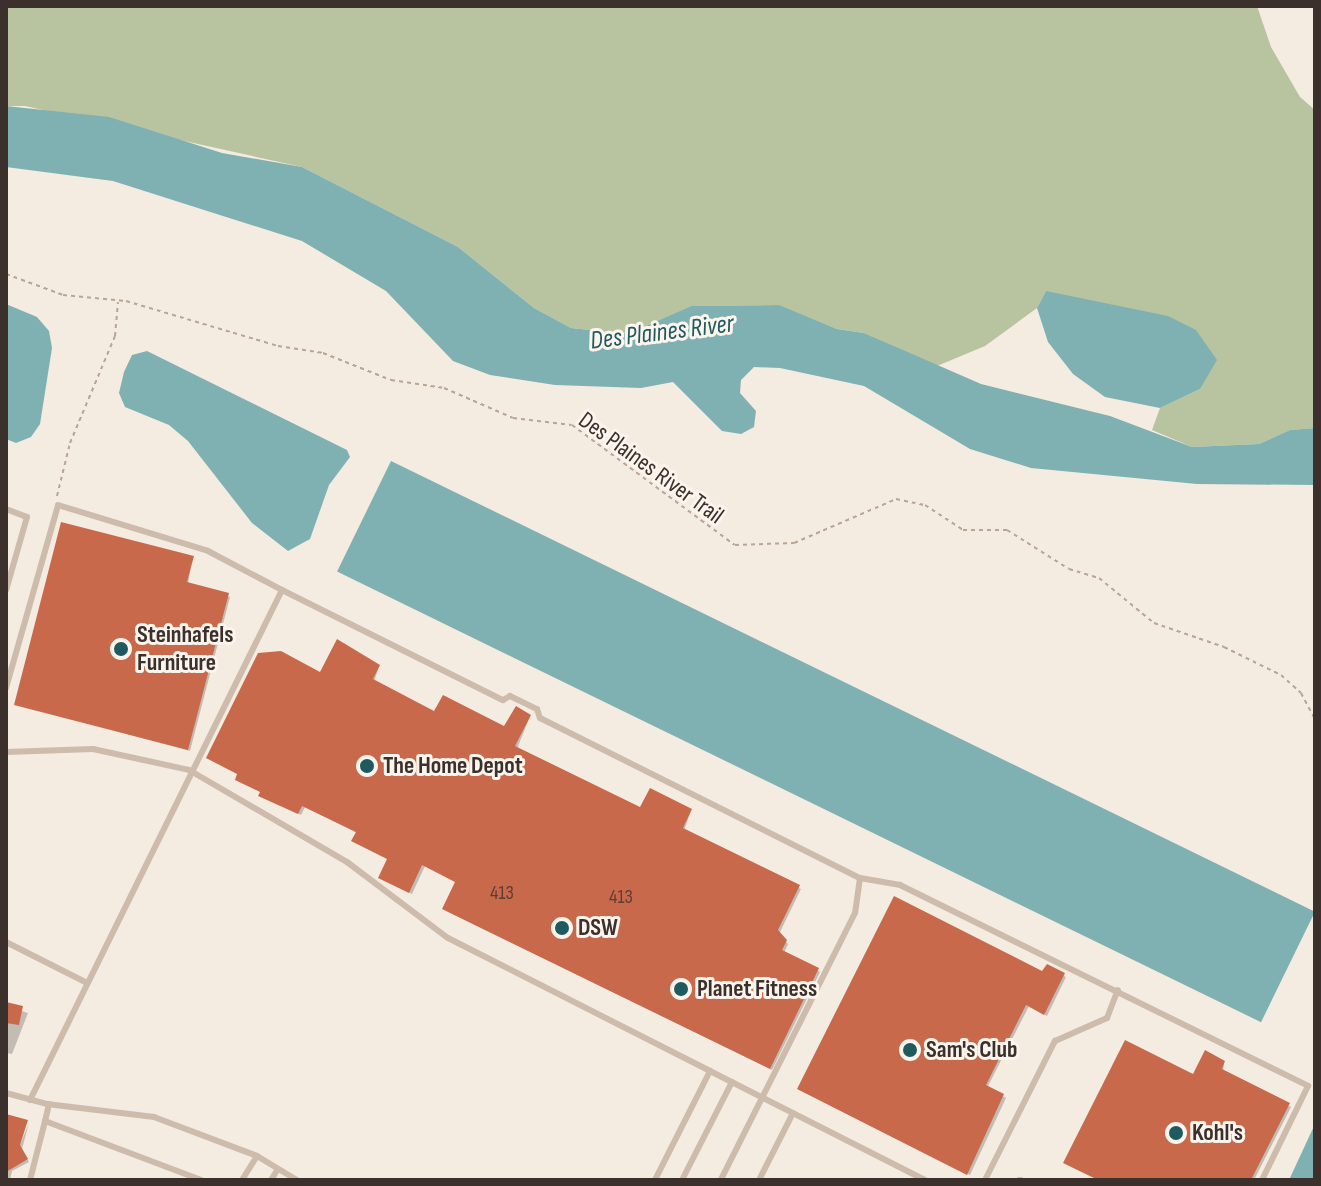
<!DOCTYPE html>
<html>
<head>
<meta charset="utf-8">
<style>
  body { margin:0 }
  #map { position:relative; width:1321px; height:1186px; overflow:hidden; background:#f4ebe1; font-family:"Sofia Sans Condensed",sans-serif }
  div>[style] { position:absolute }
  .green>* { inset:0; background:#b8c4a0 }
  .water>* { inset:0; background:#7fb0b2; transform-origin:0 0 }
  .shadow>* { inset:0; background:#0003 }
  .building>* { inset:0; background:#c8694b }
  .path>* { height:2px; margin-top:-1px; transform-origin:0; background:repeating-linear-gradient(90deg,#b9a596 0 4px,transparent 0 8px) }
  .lane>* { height:6px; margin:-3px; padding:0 3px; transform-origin:3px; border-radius:3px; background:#cdbbac }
  .dots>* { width:22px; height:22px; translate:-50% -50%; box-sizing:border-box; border:4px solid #fbf5ee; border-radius:50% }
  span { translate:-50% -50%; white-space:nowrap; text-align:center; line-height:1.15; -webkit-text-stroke:6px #fbf5ee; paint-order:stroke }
  .number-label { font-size:20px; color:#5e3e33 }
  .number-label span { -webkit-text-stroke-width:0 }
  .street-label { font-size:24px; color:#3b302b }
  .poi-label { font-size:24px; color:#3b302b; font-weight:700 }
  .left { translate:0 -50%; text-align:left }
  .water-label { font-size:26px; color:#1f5a5e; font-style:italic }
  .frame { position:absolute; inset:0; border:8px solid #3b302b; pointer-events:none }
</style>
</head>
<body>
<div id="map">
  <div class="green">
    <div style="clip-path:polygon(6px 6px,1257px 6px,1271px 47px,1300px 97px,1315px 110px,1315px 428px,1290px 430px,1259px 444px,1192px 447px,1152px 430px,1160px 408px,1200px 389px,1046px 291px,1037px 308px,985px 346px,937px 366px,864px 333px,837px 329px,778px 305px,691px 306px,629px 334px,571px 328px,534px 308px,458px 247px,302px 167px,25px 106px,6px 106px)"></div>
  </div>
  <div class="water">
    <div style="clip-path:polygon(6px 106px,109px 117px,222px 153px,302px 167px,458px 247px,534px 308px,571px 328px,628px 334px,691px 306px,779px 305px,837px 329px,864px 333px,981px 384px,1110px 416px,1192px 447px,1259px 444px,1290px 430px,1315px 428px,1315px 485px,1197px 484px,1031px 468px,970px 449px,864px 386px,780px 368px,754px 367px,741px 380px,740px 393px,756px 411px,754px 427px,741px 434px,722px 431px,673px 382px,641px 388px,555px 385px,490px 375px,453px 361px,386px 291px,302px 241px,113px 181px,6px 167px)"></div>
    <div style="clip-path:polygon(1046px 291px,1168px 316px,1196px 330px,1217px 360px,1200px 389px,1160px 408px,1105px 397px,1073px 374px,1048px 342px,1037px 308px)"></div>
    <div style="clip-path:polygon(6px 304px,37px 317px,49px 331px,52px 348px,40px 424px,31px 437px,16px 443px,6px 439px)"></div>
    <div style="clip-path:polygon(147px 351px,347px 450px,350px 457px,329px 485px,310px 539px,288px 551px,252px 523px,188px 441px,169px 425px,125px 407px,119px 393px,124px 372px,132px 355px)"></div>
    <div style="left:391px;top:461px;width:1028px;height:123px;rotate:26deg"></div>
    <div style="clip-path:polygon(1315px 1124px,1315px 1180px,1289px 1180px)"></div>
  </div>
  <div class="shadow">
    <div style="clip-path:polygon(192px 558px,188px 585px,230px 597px,190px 751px,16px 704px)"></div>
    <div style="clip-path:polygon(379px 666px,374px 682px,435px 713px,504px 728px,530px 716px,517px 749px,641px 810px,691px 810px,684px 831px,801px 889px,779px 934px,788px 944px,784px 953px,820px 972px,772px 1070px,447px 911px,457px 882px,425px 866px,412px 894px,383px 879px,389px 859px,357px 833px,305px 807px,301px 815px,262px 797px,321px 674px)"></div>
    <div style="clip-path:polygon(1047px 967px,1066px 977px,1047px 1016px,1029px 1006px,987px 1088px,1006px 1098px,970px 1175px,802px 1091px,1042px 974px)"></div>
    <div style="clip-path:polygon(6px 1006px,28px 1013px,12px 1054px,6px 1053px)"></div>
    <div style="clip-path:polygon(1224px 1063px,1223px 1072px,1291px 1107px,1254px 1180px,1099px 1180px,1194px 1077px)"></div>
    <div style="clip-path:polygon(6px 1117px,16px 1154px,29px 1123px,22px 1149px,29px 1162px,12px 1171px,10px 1180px,6px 1180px)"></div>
  </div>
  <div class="building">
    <div style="clip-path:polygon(61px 522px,194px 556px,187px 582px,229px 593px,188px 750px,14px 705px)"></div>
    <div style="clip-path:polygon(337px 639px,380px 665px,373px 679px,434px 711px,443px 695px,504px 726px,516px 706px,531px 715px,515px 746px,640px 807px,650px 788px,692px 809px,683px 828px,800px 885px,778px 930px,787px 940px,782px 950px,819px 968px,770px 1069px,442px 909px,455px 882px,422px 865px,409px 893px,378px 878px,387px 859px,351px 841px,356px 832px,302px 806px,298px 814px,258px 796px,260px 792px,235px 780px,237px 774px,206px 758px,258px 653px,281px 651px,320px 672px)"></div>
    <div style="clip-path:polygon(894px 896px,1042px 971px,1047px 964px,1065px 973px,1044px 1015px,1026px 1005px,986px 1085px,1004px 1094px,967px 1175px,797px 1089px)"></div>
    <div style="clip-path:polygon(6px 1002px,23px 1006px,19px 1025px,6px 1023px)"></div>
    <div style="clip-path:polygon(1125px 1040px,1193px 1074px,1205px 1050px,1225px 1061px,1222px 1069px,1290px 1103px,1251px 1180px,1098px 1180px,1063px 1163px)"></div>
    <div style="clip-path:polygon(6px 1114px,28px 1120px,20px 1145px,28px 1159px,6px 1172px)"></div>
  </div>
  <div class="path">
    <div style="left:6px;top:274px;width:61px;rotate:20.2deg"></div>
    <div style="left:63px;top:295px;width:63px;rotate:5.4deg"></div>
    <div style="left:126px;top:301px;width:159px;rotate:16.5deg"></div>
    <div style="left:278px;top:346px;width:46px;rotate:8.8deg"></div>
    <div style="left:323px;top:353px;width:73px;rotate:21.7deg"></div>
    <div style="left:391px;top:380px;width:54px;rotate:8.6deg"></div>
    <div style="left:444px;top:388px;width:75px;rotate:23.5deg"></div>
    <div style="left:513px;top:418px;width:59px;rotate:6.8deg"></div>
    <div style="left:572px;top:425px;width:202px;rotate:36.4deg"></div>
    <div style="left:735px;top:545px;width:59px;rotate:-1.9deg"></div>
    <div style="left:794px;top:543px;width:111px;rotate:-23.3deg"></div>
    <div style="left:896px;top:499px;width:30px;rotate:12deg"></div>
    <div style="left:925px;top:505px;width:45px;rotate:33.3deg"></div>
    <div style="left:963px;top:530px;width:44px"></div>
    <div style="left:1007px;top:530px;width:73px;rotate:32.2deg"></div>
    <div style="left:1069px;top:569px;width:31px;rotate:17deg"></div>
    <div style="left:1099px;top:578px;width:71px;rotate:39.3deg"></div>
    <div style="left:1154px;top:623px;width:74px;rotate:18.9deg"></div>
    <div style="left:1224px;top:647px;width:64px;rotate:26.2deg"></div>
    <div style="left:1281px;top:675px;width:27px;rotate:42deg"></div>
    <div style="left:1301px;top:693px;width:30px;rotate:62deg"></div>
    <div style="left:57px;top:496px;width:55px;rotate:-76.2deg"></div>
    <div style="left:70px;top:443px;width:116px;rotate:-67.2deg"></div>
    <div style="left:115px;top:336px;width:34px;rotate:-85deg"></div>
  </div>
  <div class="lane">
    <div style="left:6px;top:509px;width:22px;rotate:21deg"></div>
    <div style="left:27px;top:517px;width:76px;rotate:106deg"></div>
    <div style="left:282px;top:590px;width:247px;rotate:26.5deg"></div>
    <div style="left:503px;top:700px;width:8px;rotate:-30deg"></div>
    <div style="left:510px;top:696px;width:30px;rotate:26deg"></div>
    <div style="left:537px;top:709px;width:9px;rotate:72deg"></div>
    <div style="left:540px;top:718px;width:358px;rotate:26.6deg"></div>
    <div style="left:860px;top:878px;width:35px;rotate:98deg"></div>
    <div style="left:855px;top:913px;width:299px;rotate:116.7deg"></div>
    <div style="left:6px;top:688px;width:190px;rotate:-74.1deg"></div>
    <div style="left:58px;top:505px;width:157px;rotate:17deg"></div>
    <div style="left:208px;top:551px;width:84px;rotate:27.8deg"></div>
    <div style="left:282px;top:590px;width:569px;rotate:116.29deg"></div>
    <div style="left:6px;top:752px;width:87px;rotate:-2deg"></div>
    <div style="left:93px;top:749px;width:98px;rotate:12.3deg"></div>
    <div style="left:189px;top:770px;width:183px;rotate:30.2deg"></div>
    <div style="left:347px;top:862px;width:126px;rotate:37deg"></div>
    <div style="left:448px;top:938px;width:294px;rotate:26.9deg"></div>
    <div style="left:710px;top:1071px;width:122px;rotate:116.8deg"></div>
    <div style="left:860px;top:878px;width:41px;rotate:9.9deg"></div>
    <div style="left:900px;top:885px;width:455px;rotate:26.2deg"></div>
    <div style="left:1308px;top:1086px;width:105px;rotate:116.1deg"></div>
    <div style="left:6px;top:942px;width:91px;rotate:26.8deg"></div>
    <div style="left:710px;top:1071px;width:241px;rotate:26.9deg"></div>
    <div style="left:6px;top:1093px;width:42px;rotate:15deg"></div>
    <div style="left:47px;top:1104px;width:108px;rotate:6.9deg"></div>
    <div style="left:154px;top:1117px;width:110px;rotate:20.7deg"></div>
    <div style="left:257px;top:1156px;width:47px;rotate:31deg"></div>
    <div style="left:49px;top:1104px;width:17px;rotate:103deg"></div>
    <div style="left:45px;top:1121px;width:167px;rotate:20.7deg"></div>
    <div style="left:30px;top:1180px;width:61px;rotate:-75.7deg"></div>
    <div style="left:242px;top:1180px;width:28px;rotate:-58deg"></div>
    <div style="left:271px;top:1180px;width:13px;rotate:-58deg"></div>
    <div style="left:682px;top:1180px;width:110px;rotate:-63deg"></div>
    <div style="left:759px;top:1180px;width:75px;rotate:-63.1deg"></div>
    <div style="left:985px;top:1180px;width:156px;rotate:-63.3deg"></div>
    <div style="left:1055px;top:1041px;width:57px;rotate:-23.9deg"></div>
    <div style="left:1107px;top:1018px;width:30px;rotate:-69deg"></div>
    <div style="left:1019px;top:1180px;width:2px"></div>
  </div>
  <div class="dots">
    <div style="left:121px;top:649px;background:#1f5a5e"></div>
    <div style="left:367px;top:766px;background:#1f5a5e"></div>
    <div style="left:562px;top:928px;background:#1f5a5e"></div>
    <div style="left:681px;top:989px;background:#1f5a5e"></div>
    <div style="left:910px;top:1050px;background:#1f5a5e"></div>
    <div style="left:1176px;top:1133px;background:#1f5a5e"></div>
  </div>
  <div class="number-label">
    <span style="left:502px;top:893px">413</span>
    <span style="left:621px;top:897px">413</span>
  </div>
  <div class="street-label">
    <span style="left:651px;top:468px;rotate:36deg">Des Plaines River Trail</span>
  </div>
  <div class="poi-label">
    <span class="left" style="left:137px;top:649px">Steinhafels<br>Furniture</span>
    <span class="left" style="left:383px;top:766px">The Home Depot</span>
    <span class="left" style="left:578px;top:928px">DSW</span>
    <span class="left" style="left:697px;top:989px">Planet Fitness</span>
    <span class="left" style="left:926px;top:1050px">Sam's Club</span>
    <span class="left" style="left:1192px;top:1133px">Kohl's</span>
  </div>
  <div class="water-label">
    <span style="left:662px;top:333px;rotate:-7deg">Des Plaines River</span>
  </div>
  <div class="frame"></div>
</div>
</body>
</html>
